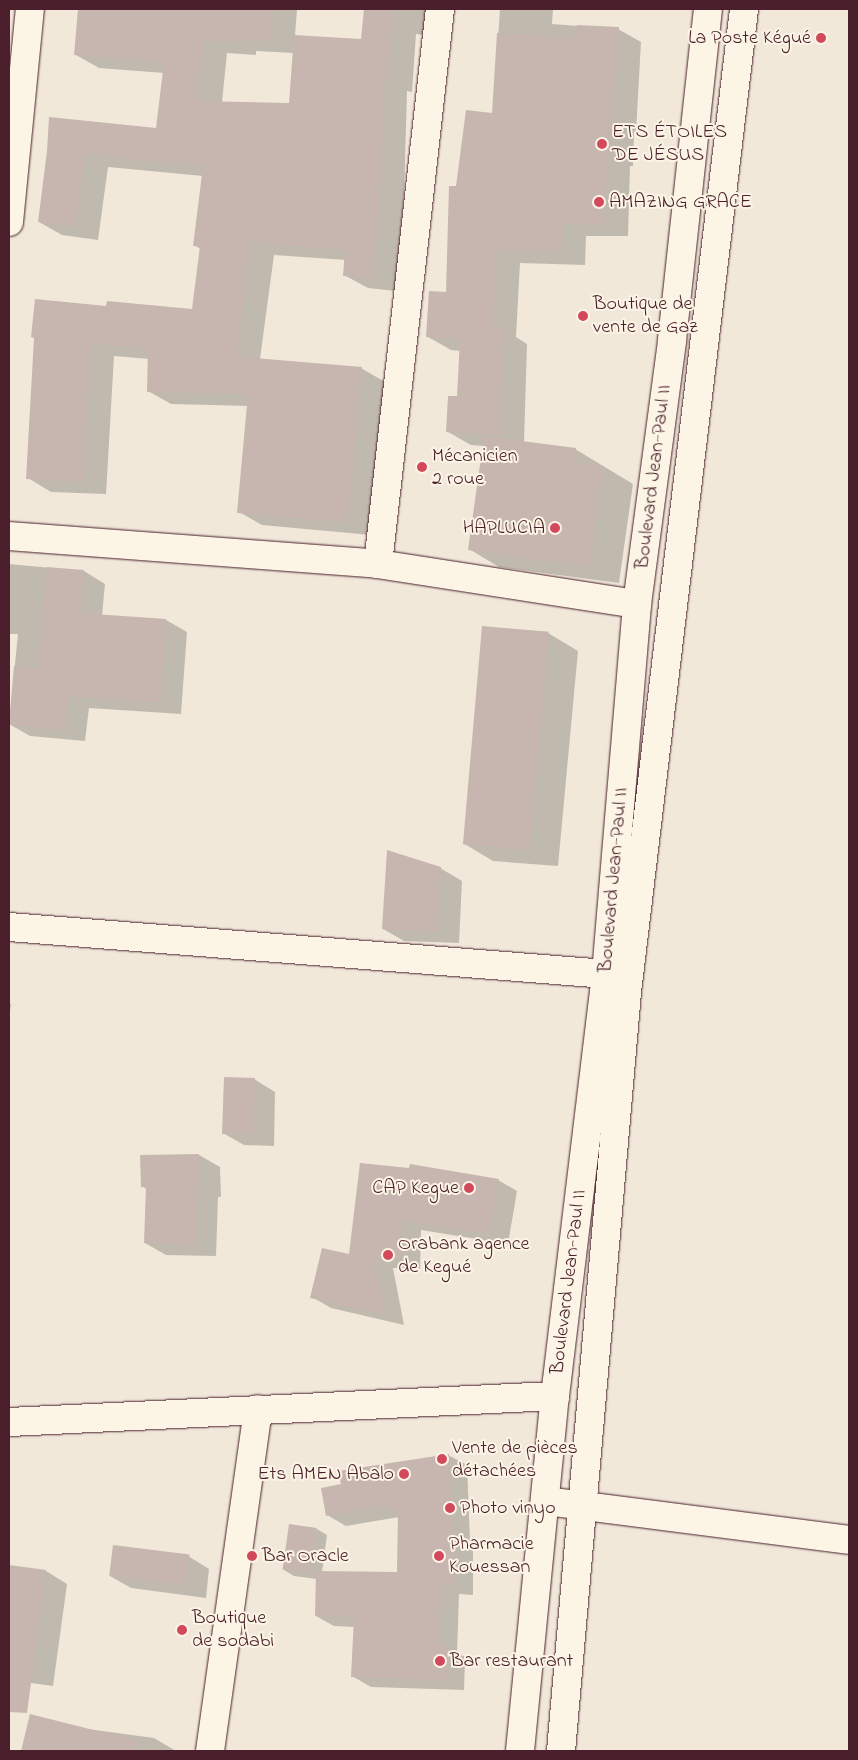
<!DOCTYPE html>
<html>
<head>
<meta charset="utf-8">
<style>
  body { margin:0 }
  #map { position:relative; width:858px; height:1760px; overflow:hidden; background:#f1e8da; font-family:"Indie Flower",sans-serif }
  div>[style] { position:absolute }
  .shadow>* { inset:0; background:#0003 }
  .building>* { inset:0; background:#c7b6af; transform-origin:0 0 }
  .roads { filter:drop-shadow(0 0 1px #4a1f2b) drop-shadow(0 0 1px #4a1f2b) }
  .minor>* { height:28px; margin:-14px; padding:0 14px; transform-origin:14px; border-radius:14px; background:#fcf5e5 }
  .secondary>* { height:28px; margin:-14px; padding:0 14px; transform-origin:14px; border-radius:14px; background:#fcf5e5 }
  .dots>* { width:14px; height:14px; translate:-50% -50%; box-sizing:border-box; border:2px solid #fcf5e5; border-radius:50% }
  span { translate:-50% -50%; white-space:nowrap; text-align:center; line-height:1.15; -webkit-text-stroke:4px #fcf5e5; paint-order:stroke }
  .poi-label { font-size:20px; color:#4a1f2b }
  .right { translate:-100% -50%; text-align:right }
  .left { translate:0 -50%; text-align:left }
  .street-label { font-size:20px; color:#4a1f2b }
  .frame { position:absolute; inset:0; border:10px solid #4a1f2b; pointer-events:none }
</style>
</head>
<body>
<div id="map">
  <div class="shadow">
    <div style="clip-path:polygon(evenodd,80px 9px,297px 9px,295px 36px,362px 40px,365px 9px,426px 9px,424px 35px,416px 34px,412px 92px,407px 91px,404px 197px,396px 291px,368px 288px,344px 275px,346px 260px,274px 255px,260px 359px,361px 368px,385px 382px,371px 535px,262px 525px,239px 512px,249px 406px,171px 404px,148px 391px,149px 359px,114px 356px,106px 494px,51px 492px,28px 478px,35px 338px,108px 307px,193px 310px,201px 249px,194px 245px,203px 176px,108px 167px,98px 240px,62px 235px,39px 222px,48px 151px,157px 129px,164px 73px,99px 68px,76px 55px,80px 9px,256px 51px,294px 53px,290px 104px,222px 102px,227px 53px,256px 55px,256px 51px)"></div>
    <div style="clip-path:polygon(500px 9px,553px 9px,552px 24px,618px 29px,641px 42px,636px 132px,634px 132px,633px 166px,630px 166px,628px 236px,586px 236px,585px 265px,520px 263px,516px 337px,527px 344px,524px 442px,575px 449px,633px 484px,619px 583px,499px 567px,469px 549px,484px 446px,471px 445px,448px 432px,458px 398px,461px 351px,451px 350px,428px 337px,447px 293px,458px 187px,493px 114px)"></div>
    <div style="clip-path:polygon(9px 564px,84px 571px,105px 584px,102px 616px,166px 620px,187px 632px,181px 714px,89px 708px,85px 741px,30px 736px,9px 724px,18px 634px,9px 634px)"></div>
    <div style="clip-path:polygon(548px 633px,578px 651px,558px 866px,493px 861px,463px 843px)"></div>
    <div style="clip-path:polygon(440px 868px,462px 881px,459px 943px,404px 941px,383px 929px)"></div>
    <div style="clip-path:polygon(9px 1003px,11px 1004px,9px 1019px)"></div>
    <div style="clip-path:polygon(254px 1079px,275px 1092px,274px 1146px,244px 1145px,223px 1133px)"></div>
    <div style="clip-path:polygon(199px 1155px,220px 1167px,221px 1197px,218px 1197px,216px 1256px,166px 1255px,145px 1243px,148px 1190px,143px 1187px,141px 1156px)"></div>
    <div style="clip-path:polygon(410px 1169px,498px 1180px,517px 1191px,508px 1244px,421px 1230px,420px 1269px,393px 1268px,404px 1325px,331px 1308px,312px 1297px,350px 1256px)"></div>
    <div style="clip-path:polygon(448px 1455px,467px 1465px,470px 1542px,473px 1544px,473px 1595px,459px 1594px,457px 1653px,465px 1657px,464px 1690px,371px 1687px,352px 1676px,355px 1627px,334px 1626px,316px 1616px,317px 1579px,294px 1576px,284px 1570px,317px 1529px,327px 1535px,322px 1572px,399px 1574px,399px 1517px,346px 1526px,327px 1515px,342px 1485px)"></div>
    <div style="clip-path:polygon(188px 1556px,209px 1569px,206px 1598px,131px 1588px,110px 1576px)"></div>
    <div style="clip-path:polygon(9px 1566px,46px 1571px,67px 1584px,53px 1686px,9px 1680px)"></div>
    <div style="clip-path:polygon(31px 1715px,80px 1728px,154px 1738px,176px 1751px,22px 1751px)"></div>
  </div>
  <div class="building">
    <div style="clip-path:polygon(78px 9px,273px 9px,272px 41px,233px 39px,233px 42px,204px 41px,197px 101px,289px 103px,294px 35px,361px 39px,364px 9px,394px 9px,389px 79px,384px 79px,381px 184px,373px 278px,343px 276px,345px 250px,251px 243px,237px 354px,242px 354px,242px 357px,362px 367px,348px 522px,237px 513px,248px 394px,147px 392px,148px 349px,91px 343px,84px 482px,26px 479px,34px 338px,31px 337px,35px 299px,106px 306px,107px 301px,192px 309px,200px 246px,193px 246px,203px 166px,85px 154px,75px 227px,38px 222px,47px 151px,49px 117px,156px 128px,164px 62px,74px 55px)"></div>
    <div style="clip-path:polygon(577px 25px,619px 27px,613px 120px,611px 120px,610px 154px,607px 154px,605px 224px,563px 224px,562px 252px,497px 250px,493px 328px,505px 329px,501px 435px,446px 432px,448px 396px,457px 396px,460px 339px,426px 337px,429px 291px,446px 292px,449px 186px,456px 186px,466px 110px,492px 113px,497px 33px,576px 38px)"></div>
    <div style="clip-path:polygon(484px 436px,576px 448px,574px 462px,604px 466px,589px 567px,468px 550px)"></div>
    <div style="clip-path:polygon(47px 567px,84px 570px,80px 613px,166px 619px,160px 703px,68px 696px,65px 730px,9px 724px,14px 666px,37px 668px)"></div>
    <div style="left:482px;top:626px;width:67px;height:219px;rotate:5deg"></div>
    <div style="clip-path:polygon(387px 850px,441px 867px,438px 932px,382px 929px)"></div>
    <div style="left:224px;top:1077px;width:31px;height:57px;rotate:2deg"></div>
    <div style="clip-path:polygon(199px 1154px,200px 1186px,197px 1186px,195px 1245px,144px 1243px,146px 1187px,141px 1187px,140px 1155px)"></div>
    <div style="clip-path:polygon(360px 1163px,409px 1168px,410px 1164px,499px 1179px,489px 1234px,402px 1220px,402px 1259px,374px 1258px,386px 1315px,310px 1298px,322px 1248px,349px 1254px)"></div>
    <div style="clip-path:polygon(449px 1454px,452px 1532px,455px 1532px,455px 1585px,441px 1585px,439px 1645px,447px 1646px,446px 1680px,351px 1677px,354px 1617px,315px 1616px,316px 1571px,397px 1572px,398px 1511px,389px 1512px,388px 1506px,326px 1516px,321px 1488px,341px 1484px,338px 1471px)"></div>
    <div style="left:289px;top:1524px;width:28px;height:46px;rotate:8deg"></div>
    <div style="left:113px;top:1545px;width:77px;height:31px;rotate:7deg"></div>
    <div style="clip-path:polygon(9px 1565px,46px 1570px,27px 1713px,9px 1712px)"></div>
    <div style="clip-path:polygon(30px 1714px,137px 1741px,136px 1751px,21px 1751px)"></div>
  </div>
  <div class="roads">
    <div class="minor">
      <div style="left:9px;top:222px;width:214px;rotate:-84.4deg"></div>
      <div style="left:9px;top:536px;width:370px;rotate:4.3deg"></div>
      <div style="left:378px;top:564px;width:262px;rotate:8.8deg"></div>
      <div style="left:378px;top:564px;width:558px;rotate:-83.63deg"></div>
      <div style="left:9px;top:927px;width:599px;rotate:4.5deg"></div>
      <div style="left:9px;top:1422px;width:547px;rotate:-2.73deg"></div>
      <div style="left:545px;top:1501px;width:306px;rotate:7.3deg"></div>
      <div style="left:210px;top:1751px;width:345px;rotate:-82deg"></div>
    </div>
    <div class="secondary">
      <div style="left:520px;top:1751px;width:357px;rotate:-84.4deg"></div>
      <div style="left:555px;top:1396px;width:425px;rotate:-83.1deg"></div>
      <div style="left:606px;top:974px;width:371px;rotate:-85.2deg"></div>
      <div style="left:637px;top:604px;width:266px;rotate:-82.4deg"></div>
      <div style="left:672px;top:340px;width:333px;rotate:-83.8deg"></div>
      <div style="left:561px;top:1751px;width:762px;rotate:-85.03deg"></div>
      <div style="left:627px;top:992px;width:990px;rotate:-83.21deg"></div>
    </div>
  </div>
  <div class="dots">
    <div style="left:821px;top:38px;background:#d1495b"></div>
    <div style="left:602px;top:144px;background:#d1495b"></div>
    <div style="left:599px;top:202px;background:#d1495b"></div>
    <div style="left:583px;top:316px;background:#d1495b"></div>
    <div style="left:422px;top:467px;background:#d1495b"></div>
    <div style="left:555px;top:528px;background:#d1495b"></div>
    <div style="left:469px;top:1188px;background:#d1495b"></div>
    <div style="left:388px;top:1255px;background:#d1495b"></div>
    <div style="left:442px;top:1459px;background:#d1495b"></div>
    <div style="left:404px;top:1474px;background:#d1495b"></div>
    <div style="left:450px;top:1508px;background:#d1495b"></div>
    <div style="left:252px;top:1556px;background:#d1495b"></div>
    <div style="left:439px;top:1556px;background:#d1495b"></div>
    <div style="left:182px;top:1630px;background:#d1495b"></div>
    <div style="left:440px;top:1661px;background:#d1495b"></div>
  </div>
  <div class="poi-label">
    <span class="right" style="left:811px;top:38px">La Poste Kégué</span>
    <span class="left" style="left:612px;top:144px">ETS ÉTOILES<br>DE JÉSUS</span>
    <span class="left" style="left:609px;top:202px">AMAZING GRACE</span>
    <span class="left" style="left:593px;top:316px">Boutique de<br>vente de Gaz</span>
    <span class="left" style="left:432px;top:468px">Mécanicien<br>2 roue</span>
    <span class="right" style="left:545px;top:528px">HAPLUCIA</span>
    <span class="right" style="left:459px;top:1188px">CAP Kegue</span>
    <span class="left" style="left:398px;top:1256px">Orabank agence<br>de Kegué</span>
    <span class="left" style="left:452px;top:1460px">Vente de pièces<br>détachées</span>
    <span class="right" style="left:394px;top:1474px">Ets AMEN Abalo</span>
    <span class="left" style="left:460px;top:1508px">Photo vinyo</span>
    <span class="left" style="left:449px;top:1556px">Pharmacie<br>Kouessan</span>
    <span class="left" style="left:262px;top:1556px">Bar Oracle</span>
    <span class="left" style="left:192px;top:1630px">Boutique<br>de sodabi</span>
    <span class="left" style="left:450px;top:1661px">Bar restaurant</span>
  </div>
  <div class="street-label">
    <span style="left:654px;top:477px;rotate:-83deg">Boulevard Jean-Paul II</span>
    <span style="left:614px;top:880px;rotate:-85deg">Boulevard Jean-Paul II</span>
    <span style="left:569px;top:1282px;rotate:-83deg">Boulevard Jean-Paul II</span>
  </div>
  <div class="frame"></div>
</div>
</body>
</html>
